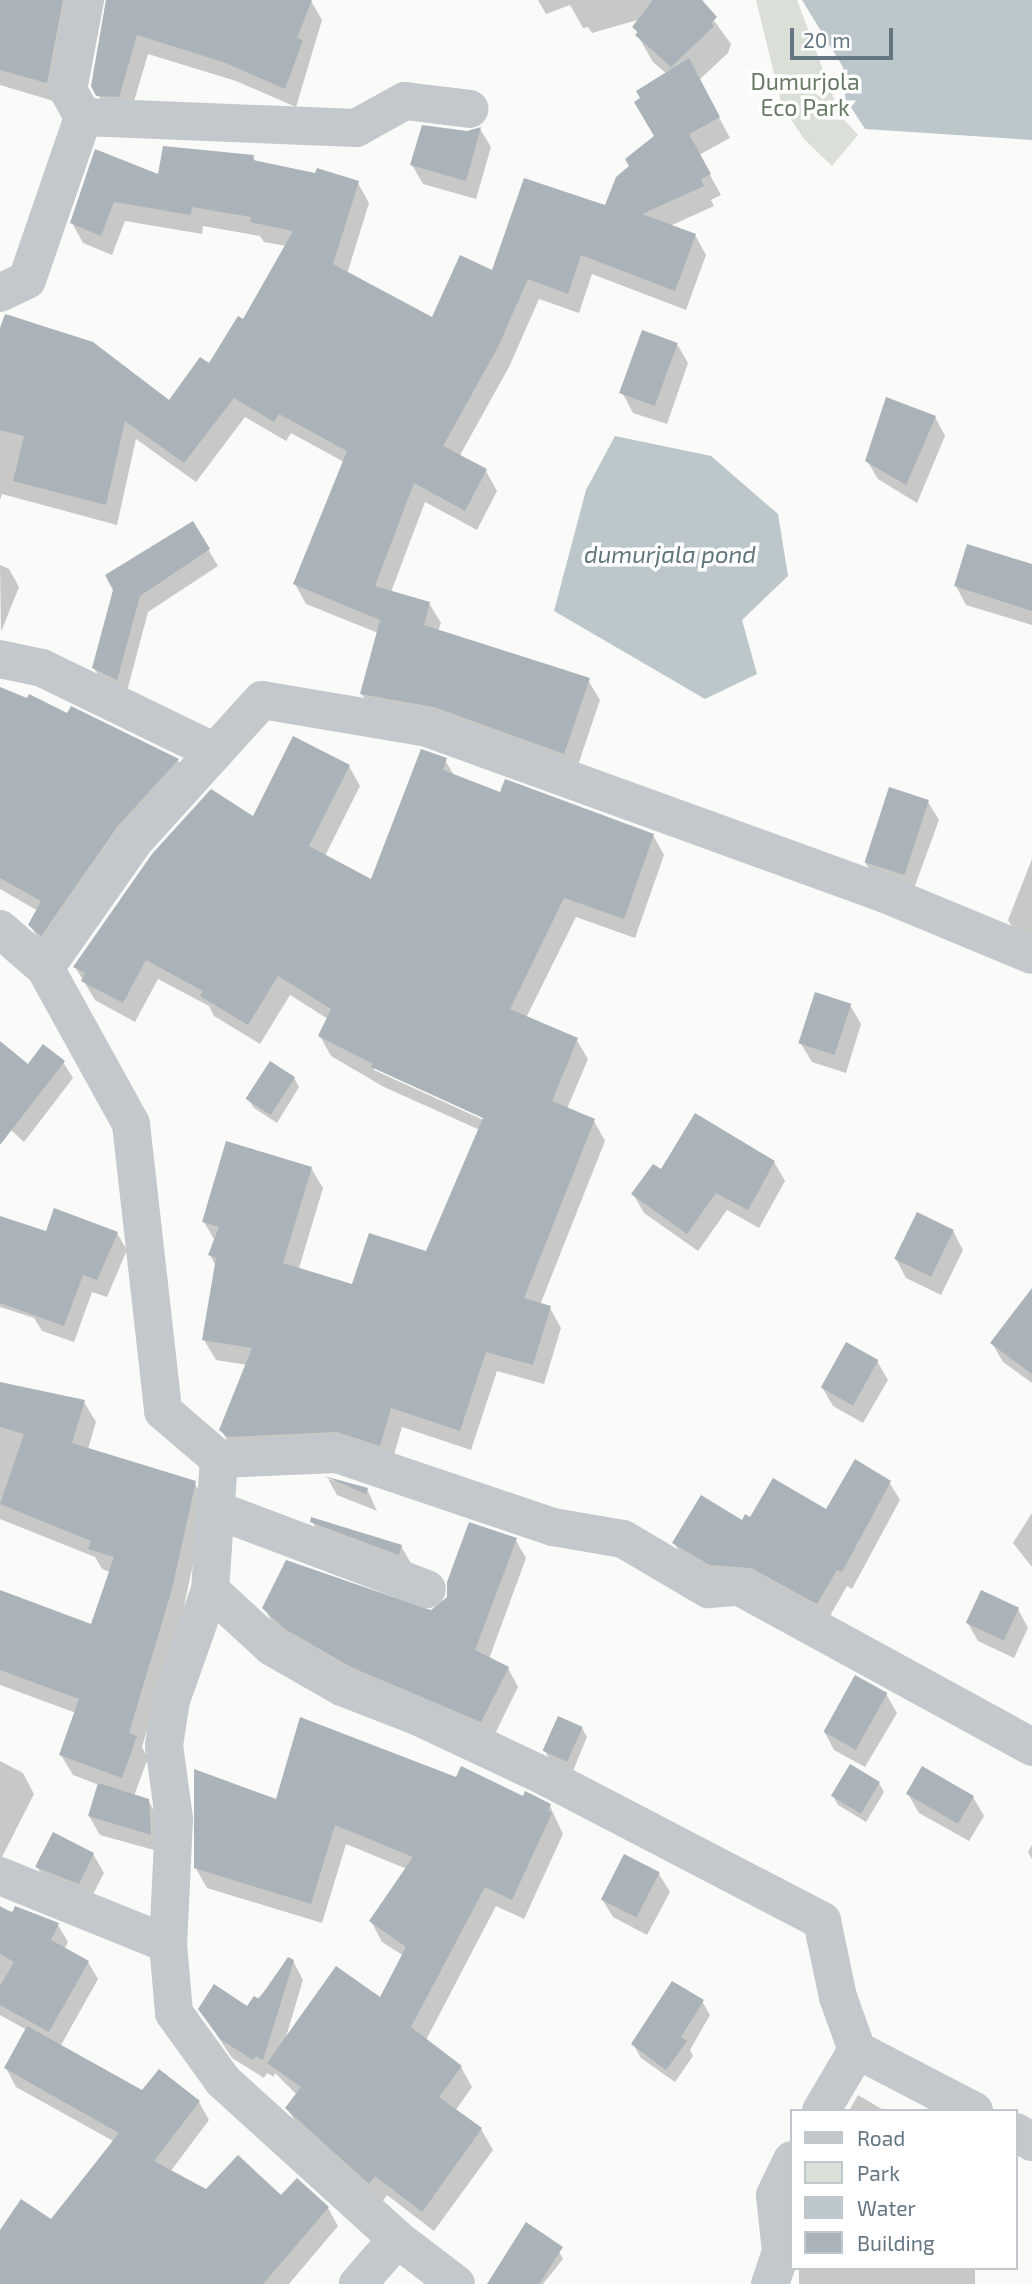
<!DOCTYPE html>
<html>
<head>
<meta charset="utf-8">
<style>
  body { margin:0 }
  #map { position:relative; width:1032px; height:2284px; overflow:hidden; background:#fafaf8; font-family:"Exo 2",sans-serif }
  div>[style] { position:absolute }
  .green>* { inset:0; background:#dadfd7 }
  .water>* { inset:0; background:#bbc7cb }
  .shadow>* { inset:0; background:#0003; transform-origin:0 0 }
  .building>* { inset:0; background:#aab3b9; transform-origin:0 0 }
  .street>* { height:38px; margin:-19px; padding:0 19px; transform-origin:19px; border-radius:19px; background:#c3c8cc }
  span { translate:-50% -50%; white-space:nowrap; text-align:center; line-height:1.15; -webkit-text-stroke:7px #fff; paint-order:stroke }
  .park-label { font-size:23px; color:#687a64 }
  .water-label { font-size:24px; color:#60757c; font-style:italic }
  .legend { position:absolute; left:790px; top:2109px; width:228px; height:161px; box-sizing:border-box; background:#fff; border:2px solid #c1c8cd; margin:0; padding:9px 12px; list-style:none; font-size:21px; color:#657683 }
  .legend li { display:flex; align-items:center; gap:14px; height:35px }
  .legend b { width:35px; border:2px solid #c1c8cd }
  .scale { position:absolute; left:790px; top:28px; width:103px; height:32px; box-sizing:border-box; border:4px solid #657683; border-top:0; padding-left:9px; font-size:21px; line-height:24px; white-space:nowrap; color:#657683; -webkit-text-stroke:5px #fff; paint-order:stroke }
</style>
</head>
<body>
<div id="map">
  <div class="green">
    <div style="clip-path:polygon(756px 0,797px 0,840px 115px,858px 135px,832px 166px,804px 139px,782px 106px)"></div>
  </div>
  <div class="water">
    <div style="clip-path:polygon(802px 0,1032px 0,1032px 140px,865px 129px,845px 98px,843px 67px)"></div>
    <div style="clip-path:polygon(615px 436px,711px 456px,778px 514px,788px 576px,742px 620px,757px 674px,705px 699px,554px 611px,586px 490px)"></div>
  </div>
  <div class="shadow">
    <div style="clip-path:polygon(0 0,87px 0,57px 102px,0 85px)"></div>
    <div style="clip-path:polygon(106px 0,311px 1px,322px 20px,296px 107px,236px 81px,148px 54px,130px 115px,109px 114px,93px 86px)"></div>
    <div style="clip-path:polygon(538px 0,705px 0,700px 1px,731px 44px,728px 53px,699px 80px,730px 138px,699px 155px,721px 195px,711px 200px,714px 206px,670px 226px,695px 235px,706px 255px,686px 310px,592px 274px,579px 313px,539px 299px,509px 367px,459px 457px,486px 471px,497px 491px,477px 530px,425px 502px,391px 592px,429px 603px,441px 623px,438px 631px,588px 680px,600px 700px,575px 774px,373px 714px,362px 694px,378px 633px,306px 604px,295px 584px,344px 462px,291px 433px,286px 441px,245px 417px,196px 482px,136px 439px,117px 525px,2px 494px,0 500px,0 339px,9px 315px,93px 343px,169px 402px,210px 365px,244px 322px,286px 246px,264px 242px,260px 236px,203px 226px,202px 234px,125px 221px,112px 255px,83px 243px,72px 223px,160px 176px,253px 157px,257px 163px,358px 183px,369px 203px,347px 274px,433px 319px,493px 272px,606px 208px,656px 136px,667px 74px,653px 62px,638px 36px,635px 27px,641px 19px,592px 33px,588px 27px,583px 28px,570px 5px,546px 14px)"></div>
    <div style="clip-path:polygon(480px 129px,491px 147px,476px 199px,423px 184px,412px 165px)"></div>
    <div style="clip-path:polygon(677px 344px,688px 363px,667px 424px,633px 413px,623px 394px)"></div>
    <div style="clip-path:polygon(935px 417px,945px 436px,917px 503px,878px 479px,867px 461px)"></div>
    <div style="clip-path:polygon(193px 524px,218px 566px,148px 612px,126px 695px,104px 684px,94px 668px,115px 590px)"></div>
    <div style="clip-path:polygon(0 565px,9px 569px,19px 587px,1px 632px)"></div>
    <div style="clip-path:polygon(1032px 566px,1032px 625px,966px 605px,956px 586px)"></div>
    <div style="clip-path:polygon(0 688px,178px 760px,188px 778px,41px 943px,30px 925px,38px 911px,0 889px)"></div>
    <div style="clip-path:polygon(evenodd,445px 760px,455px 777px,501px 795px,653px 835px,664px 855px,635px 938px,576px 917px,526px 1018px,576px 1039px,588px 1059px,567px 1109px,594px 1121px,605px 1141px,540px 1305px,550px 1308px,561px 1328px,544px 1384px,497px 1371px,471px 1450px,402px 1427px,391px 1465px,233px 1450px,221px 1430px,247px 1365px,216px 1360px,204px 1340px,216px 1266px,210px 1255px,215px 1241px,204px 1222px,311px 1168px,323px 1188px,299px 1268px,353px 1287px,427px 1254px,480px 1130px,384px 1087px,331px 1056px,320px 1036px,328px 1019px,290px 995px,260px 1044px,214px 1016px,209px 1006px,158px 979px,135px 1022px,95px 1000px,75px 967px,254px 819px,349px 766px,360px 786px,325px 856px,372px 881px,445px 760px,374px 1067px,492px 1120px,490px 1123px,374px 1070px,374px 1067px)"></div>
    <div style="clip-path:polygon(928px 802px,939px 820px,912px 894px,876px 881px,865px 862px)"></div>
    <div style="clip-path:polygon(1032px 859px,1032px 944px,1019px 939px,1008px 920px)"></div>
    <div style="clip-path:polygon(850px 1005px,861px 1024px,846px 1073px,812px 1062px,801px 1044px)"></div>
    <div style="clip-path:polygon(0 1058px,29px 1066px,63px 1062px,73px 1078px,24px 1142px,0 1120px)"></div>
    <div style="clip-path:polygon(294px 1078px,299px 1087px,277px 1123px,254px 1108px,248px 1099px)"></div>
    <div style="clip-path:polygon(774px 1162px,785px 1181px,759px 1228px,727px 1210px,698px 1251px,644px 1213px,633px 1194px,661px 1172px)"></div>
    <div style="clip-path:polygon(0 1218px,47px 1233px,117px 1233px,127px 1250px,107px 1297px,92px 1292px,74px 1342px,42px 1331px,34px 1318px,0 1307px)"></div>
    <div style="clip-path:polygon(953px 1231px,963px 1250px,941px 1295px,906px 1278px,896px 1259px)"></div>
    <div style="clip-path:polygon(1032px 1308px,1032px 1383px,1003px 1362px,992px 1343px)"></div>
    <div style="clip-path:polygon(877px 1361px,888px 1380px,863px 1423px,833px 1406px,822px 1387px)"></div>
    <div style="clip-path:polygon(0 1390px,84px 1402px,96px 1422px,88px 1449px,194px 1482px,206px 1503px,183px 1611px,142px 1747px,148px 1758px,134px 1796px,148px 1800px,159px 1819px,161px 1852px,100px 1835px,89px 1816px,99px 1785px,73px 1775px,61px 1755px,76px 1713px,0 1685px,0 1592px,92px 1626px,110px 1572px,102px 1569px,95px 1557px,0 1519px)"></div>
    <div style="clip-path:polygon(328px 1479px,367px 1489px,377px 1511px,337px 1495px)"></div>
    <div style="clip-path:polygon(889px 1482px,900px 1500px,852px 1589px,847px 1586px,827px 1621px,722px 1582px,685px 1560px,674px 1543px,743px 1523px,826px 1512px)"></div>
    <div style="clip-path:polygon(1032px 1513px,1032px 1567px,1013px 1543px)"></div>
    <div style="clip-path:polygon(312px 1521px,401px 1546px,412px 1565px,322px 1540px)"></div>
    <div style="clip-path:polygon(515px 1539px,526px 1558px,489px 1659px,508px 1668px,518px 1687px,492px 1740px,364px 1686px,275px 1627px,264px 1608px,430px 1613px)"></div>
    <div style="clip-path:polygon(1018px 1609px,1028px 1628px,1014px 1658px,978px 1641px,967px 1622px)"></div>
    <div style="clip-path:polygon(886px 1694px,897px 1713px,865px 1767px,834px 1750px,824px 1731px)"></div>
    <div style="clip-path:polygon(582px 1728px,587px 1737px,573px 1771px,550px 1760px,545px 1751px)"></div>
    <div style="clip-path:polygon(0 1761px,23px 1773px,34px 1794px,0 1861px)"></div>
    <div style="clip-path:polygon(457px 1779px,550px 1806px,563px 1834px,524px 1919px,496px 1906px,426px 2040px,461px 2067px,472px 2087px,455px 2111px,481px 2129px,493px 2150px,434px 2231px,387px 2195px,381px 2203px,299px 2128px,287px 2108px,297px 2095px,275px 2073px,274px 2077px,267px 2073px,264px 2078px,232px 2058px,200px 2009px,248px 2009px,293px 1961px,303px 1980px,285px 2040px,381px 2000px,404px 1956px,382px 1942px,371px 1921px,407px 1869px,346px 1844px,322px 1923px,207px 1888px,195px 1867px,277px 1802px)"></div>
    <div style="clip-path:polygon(879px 1783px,884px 1792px,866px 1822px,838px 1805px,833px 1796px)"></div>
    <div style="clip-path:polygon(908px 1794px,973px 1797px,984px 1816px,969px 1841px,919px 1813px)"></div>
    <div style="clip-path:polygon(1032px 1845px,1032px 1859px,1028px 1852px)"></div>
    <div style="clip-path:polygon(93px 1854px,104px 1873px,89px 1902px,48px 1885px,37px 1867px)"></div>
    <div style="clip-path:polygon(659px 1874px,670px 1892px,647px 1935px,613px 1917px,602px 1899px)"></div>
    <div style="clip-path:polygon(0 1908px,58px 1925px,68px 1942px,65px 1948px,88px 1962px,98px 1979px,60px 2047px,143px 2093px,199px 2102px,209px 2120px,170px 2172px,206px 2191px,281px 2197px,328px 2208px,338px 2226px,289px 2284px,0 2284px,0 2233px,51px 2222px,115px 2142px,16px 2087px,6px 2068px,27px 2030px,0 2015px)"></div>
    <div style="clip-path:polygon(702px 2001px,710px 2015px,690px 2050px,693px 2056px,675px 2082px,641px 2058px,633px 2044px)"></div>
    <div style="clip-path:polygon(858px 2095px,885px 2111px,849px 2111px)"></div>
    <div style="clip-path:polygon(555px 2244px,563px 2259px,543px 2284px,489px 2284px)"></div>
    <div style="left:799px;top:2268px;width:176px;height:16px"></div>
  </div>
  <div class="building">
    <div style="clip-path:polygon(0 0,63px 0,47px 83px,0 70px)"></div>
    <div style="clip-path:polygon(106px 0,312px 0,297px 38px,303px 40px,285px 89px,223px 62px,137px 35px,119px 97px,96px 96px,91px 86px)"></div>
    <div style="clip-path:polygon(653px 0,702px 0,717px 17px,711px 23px,714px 26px,671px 67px,635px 35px,638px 32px,632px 27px)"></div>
    <div style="clip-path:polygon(689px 58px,720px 117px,689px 134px,711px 174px,701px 179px,704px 186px,642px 214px,696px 234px,675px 291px,581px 255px,568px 294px,528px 279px,498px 347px,443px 446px,487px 469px,465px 511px,414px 483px,375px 586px,430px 602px,424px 625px,590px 678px,564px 754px,434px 707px,360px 694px,380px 620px,293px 584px,347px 451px,279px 414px,274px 422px,234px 398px,184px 463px,125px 421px,106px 505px,13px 481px,24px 436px,0 430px,0 328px,5px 314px,93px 342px,169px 400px,200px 357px,209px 363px,238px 316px,243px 319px,293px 231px,250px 222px,251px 217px,192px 207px,191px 215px,114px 202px,101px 236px,70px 223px,95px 149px,158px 174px,163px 146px,254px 155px,253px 160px,315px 173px,317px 168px,359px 181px,333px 264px,432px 317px,460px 255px,492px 270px,524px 178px,605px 205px,616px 177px,629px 166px,625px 159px,654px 136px,634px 102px,640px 98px,636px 91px)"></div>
    <div style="clip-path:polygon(422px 125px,467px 131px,481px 127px,466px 181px,410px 165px)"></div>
    <div style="left:642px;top:330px;width:38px;height:67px;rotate:20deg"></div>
    <div style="clip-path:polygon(886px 397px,936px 416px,906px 485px,865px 461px)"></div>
    <div style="clip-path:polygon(193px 521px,210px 549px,140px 596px,117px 680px,92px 668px,113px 590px,105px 575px)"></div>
    <div style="clip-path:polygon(967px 544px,1032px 564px,1032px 611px,954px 586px)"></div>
    <div style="clip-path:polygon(0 687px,27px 698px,29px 694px,67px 713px,71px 706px,179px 759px,117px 827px,41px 936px,28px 925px,41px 901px,0 878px)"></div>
    <div style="clip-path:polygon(293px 736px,350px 765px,309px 846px,371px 879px,421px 749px,447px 758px,443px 770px,500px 792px,505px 779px,654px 834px,624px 919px,564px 898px,510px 1009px,578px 1038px,552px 1101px,595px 1119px,524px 1298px,551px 1306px,533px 1365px,486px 1352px,460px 1431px,391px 1408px,380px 1446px,337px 1432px,228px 1437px,219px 1430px,252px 1348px,202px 1340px,216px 1258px,208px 1255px,219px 1227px,202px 1222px,226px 1141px,312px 1167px,283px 1263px,352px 1284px,369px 1233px,426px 1251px,483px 1118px,371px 1067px,373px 1064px,318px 1036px,331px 1009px,278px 976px,248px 1025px,200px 996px,203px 991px,146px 960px,123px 1003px,81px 981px,85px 973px,73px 967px,152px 854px,211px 789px,253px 816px)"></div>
    <div style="left:889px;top:787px;width:42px;height:79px;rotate:18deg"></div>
    <div style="left:815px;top:992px;width:38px;height:54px;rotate:18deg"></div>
    <div style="clip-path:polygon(0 1041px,28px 1064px,43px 1044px,65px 1061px,0 1145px)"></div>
    <div style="left:270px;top:1061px;width:30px;height:45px;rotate:33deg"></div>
    <div style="clip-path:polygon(695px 1113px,775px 1161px,748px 1210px,716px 1193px,687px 1234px,631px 1194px,653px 1164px,661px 1169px)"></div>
    <div style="clip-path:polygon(54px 1208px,118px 1232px,97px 1280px,83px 1275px,64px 1326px,0 1303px,0 1216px,46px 1231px)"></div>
    <div style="left:917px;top:1212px;width:41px;height:52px;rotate:26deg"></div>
    <div style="clip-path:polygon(1032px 1288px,1032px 1374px,990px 1343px)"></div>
    <div style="left:846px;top:1342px;width:37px;height:52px;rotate:29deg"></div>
    <div style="clip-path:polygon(0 1382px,85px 1400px,72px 1443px,196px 1481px,172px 1589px,129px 1733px,137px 1736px,122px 1778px,59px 1755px,79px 1699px,0 1670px,0 1590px,91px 1624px,114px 1557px,88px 1549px,91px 1541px,0 1504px,24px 1434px,0 1427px)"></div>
    <div style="clip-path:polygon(855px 1459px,891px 1481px,842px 1572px,837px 1570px,817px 1604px,751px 1568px,710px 1565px,672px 1543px,701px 1495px,742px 1520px,745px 1514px,750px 1517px,773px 1478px,826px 1509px)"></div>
    <div style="clip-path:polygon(324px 1476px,368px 1488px,366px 1494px)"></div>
    <div style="clip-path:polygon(311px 1517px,402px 1545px,399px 1555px,310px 1522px)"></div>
    <div style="clip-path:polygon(469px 1522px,517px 1538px,475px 1650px,509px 1667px,481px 1722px,351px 1667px,285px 1629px,262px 1608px,286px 1560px,431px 1610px,447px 1597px,447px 1582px)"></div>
    <div style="left:981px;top:1590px;width:42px;height:36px;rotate:25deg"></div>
    <div style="left:855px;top:1675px;width:37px;height:65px;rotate:29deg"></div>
    <div style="left:558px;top:1716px;width:27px;height:38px;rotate:24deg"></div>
    <div style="clip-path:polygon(300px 1717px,456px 1777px,461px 1766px,523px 1796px,525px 1791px,551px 1804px,548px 1811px,552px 1813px,512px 1900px,485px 1887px,411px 2027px,462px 2066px,439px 2097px,482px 2128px,422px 2212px,375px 2176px,369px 2184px,285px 2108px,301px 2087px,267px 2063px,336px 1966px,380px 1997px,406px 1947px,369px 1921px,413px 1857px,335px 1825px,311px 1904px,194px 1868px,194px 1769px,276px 1799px)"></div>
    <div style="left:850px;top:1764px;width:35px;height:37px;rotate:31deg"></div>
    <div style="left:922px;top:1766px;width:60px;height:32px;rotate:30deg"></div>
    <div style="clip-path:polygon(98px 1783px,149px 1799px,151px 1835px,88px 1816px)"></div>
    <div style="clip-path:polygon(53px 1832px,94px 1853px,79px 1884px,35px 1867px)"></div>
    <div style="left:624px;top:1854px;width:40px;height:51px;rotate:27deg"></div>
    <div style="clip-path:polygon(0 1906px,12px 1913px,15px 1906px,59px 1923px,51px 1940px,89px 1961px,49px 2032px,0 2005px,0 1986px,14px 1962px,0 1954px)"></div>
    <div style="clip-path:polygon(288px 1957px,294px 1960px,263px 2060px,256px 2056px,253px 2060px,220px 2039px,198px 2009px,214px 1984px,247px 2006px,254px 1996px,259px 1999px)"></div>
    <div style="clip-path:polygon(672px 1981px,704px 2000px,681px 2037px,687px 2041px,666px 2070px,631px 2044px)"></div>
    <div style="clip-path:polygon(27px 2026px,142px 2090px,159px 2069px,200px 2101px,154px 2161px,206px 2189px,238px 2155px,281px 2195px,297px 2178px,329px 2207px,263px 2284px,0 2284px,0 2230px,21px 2199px,51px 2219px,119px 2133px,4px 2068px)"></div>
    <div style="clip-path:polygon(526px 2222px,563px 2247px,539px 2284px,487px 2284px)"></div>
  </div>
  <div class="street">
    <div style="left:83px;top:117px;width:273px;rotate:2.3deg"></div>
    <div style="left:356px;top:128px;width:56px;rotate:-28.9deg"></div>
    <div style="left:405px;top:101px;width:65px;rotate:7deg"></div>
    <div style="left:0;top:293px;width:30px;rotate:-26deg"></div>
    <div style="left:27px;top:280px;width:172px;rotate:-71deg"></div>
    <div style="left:83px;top:117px;width:31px;rotate:-119deg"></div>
    <div style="left:68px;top:90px;width:92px;rotate:-79.3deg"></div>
    <div style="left:0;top:659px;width:43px;rotate:12.1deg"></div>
    <div style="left:42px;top:668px;width:192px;rotate:25.9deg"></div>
    <div style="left:0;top:929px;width:60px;rotate:40.9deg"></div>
    <div style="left:45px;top:968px;width:178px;rotate:61.1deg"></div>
    <div style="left:131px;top:1124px;width:289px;rotate:83.6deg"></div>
    <div style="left:163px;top:1411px;width:74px;rotate:40.6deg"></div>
    <div style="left:219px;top:1459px;width:131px;rotate:93.9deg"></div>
    <div style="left:210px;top:1590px;width:84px;rotate:42.6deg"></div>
    <div style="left:272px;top:1647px;width:81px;rotate:29.7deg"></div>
    <div style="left:342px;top:1687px;width:83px;rotate:21.3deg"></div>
    <div style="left:419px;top:1717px;width:136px;rotate:25.2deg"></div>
    <div style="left:542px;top:1775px;width:316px;rotate:27.5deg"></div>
    <div style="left:822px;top:1921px;width:78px;rotate:78.1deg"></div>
    <div style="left:838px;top:1997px;width:56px;rotate:70.3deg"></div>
    <div style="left:857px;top:2050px;width:132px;rotate:27.5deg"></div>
    <div style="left:45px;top:968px;width:156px;rotate:-54.9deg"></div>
    <div style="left:135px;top:840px;width:189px;rotate:-47.8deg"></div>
    <div style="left:262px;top:700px;width:167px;rotate:9.6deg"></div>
    <div style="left:427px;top:728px;width:487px;rotate:19.9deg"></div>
    <div style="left:885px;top:894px;width:159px;rotate:22.5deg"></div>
    <div style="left:219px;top:1459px;width:118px;rotate:-2.4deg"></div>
    <div style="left:337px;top:1454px;width:228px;rotate:18.7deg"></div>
    <div style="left:553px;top:1527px;width:71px;rotate:9.7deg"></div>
    <div style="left:623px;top:1539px;width:99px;rotate:30.5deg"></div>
    <div style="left:708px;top:1589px;width:32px;rotate:-4deg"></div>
    <div style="left:740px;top:1587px;width:333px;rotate:28.7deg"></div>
    <div style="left:219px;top:1511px;width:222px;rotate:20.6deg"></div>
    <div style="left:210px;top:1590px;width:117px;rotate:109.5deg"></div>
    <div style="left:171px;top:1700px;width:46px;rotate:98.8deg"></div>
    <div style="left:164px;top:1745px;width:75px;rotate:82.3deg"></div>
    <div style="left:174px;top:1819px;width:125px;rotate:92.7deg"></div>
    <div style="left:168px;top:1944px;width:69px;rotate:85deg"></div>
    <div style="left:174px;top:2013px;width:84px;rotate:54.2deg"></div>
    <div style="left:223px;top:2081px;width:235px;rotate:42.2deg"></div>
    <div style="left:397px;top:2239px;width:60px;rotate:130.9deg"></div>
    <div style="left:0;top:1876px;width:181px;rotate:22deg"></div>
    <div style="left:821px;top:2111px;width:71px;rotate:-59.5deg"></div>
    <div style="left:1016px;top:2132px;width:19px;rotate:32deg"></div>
    <div style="left:397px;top:2239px;width:74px;rotate:37.3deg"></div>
    <div style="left:770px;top:2284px;width:34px;rotate:-71deg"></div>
    <div style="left:781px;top:2252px;width:57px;rotate:-96deg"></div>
    <div style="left:775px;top:2195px;width:39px;rotate:-64deg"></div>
  </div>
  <div class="park-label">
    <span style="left:805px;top:94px">Dumurjola<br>Eco Park</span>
  </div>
  <div class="water-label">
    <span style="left:670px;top:554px">dumurjala pond</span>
  </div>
  <ul class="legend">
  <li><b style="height:9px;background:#c3c8cc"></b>Road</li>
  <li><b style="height:19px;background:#dadfd7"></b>Park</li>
  <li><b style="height:19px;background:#bbc7cb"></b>Water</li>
  <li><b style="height:19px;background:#aab3b9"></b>Building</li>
  </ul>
  <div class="scale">20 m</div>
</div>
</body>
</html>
